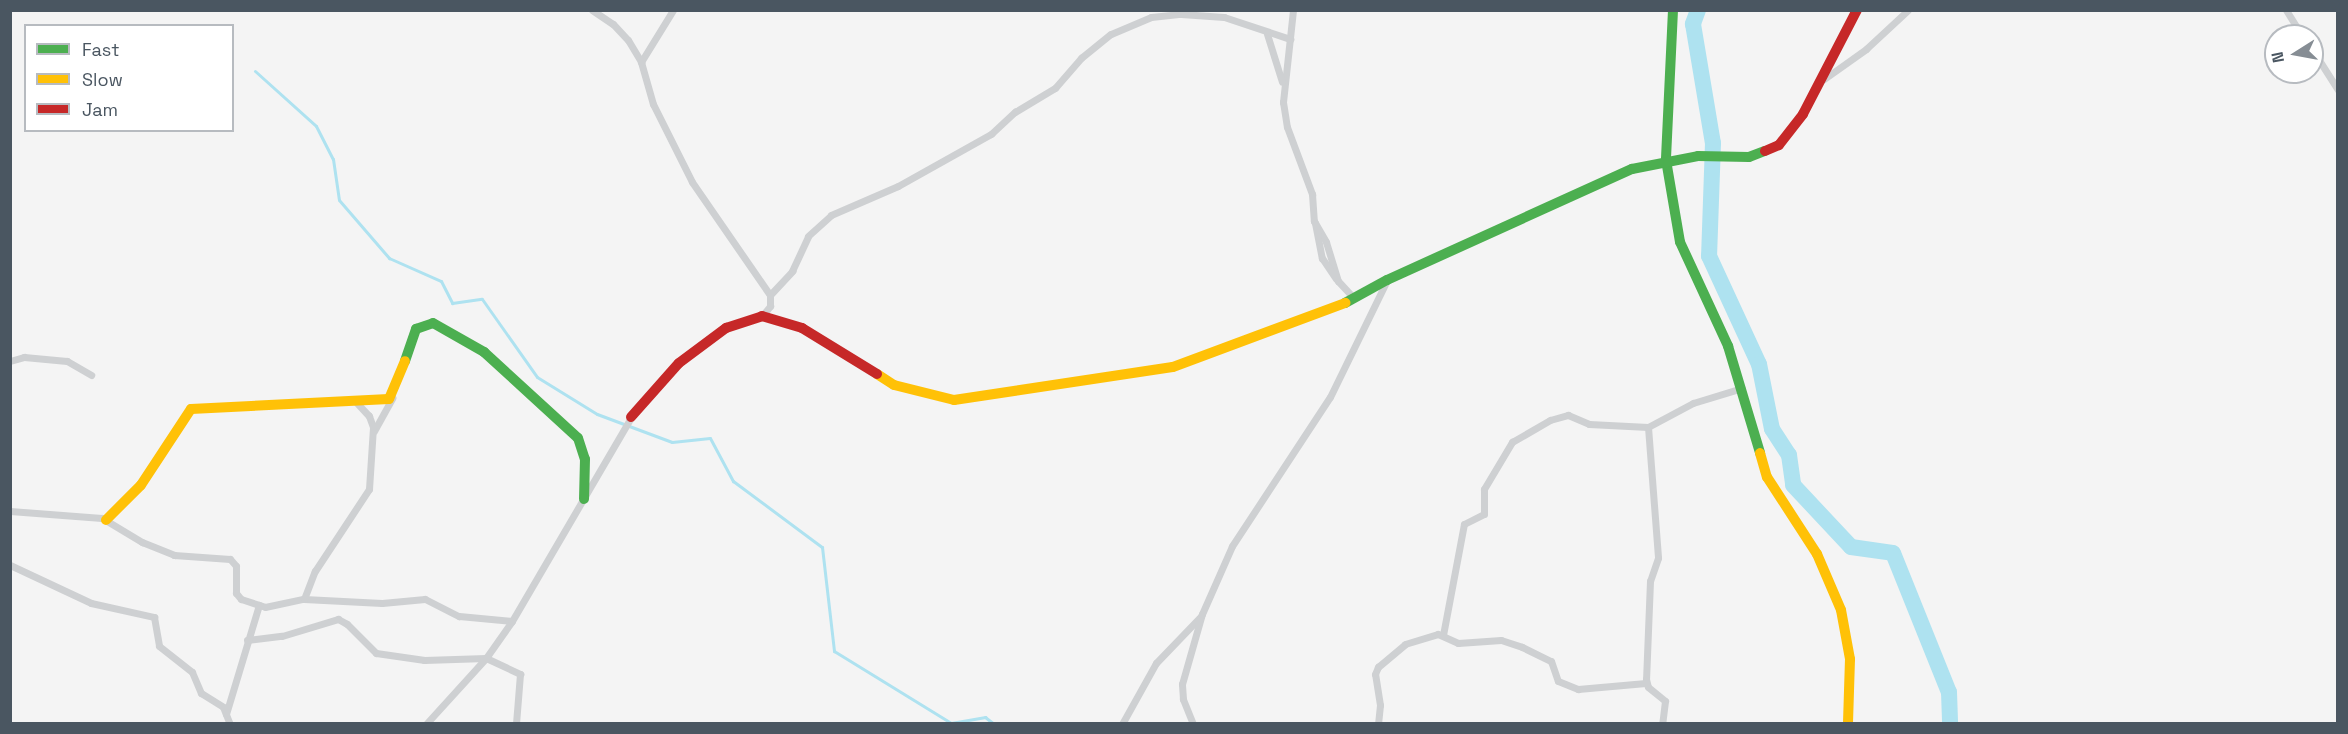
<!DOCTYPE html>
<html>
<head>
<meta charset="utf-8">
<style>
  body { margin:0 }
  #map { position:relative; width:2348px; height:734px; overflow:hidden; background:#f4f4f4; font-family:"Space Grotesk",sans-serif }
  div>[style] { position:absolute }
  .stream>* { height:3px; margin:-1.5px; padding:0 1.5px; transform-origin:1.5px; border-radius:1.5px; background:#aee2f0 }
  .river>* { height:16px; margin:-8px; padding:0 8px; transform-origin:8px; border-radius:8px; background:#aee2f0 }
  .street>* { height:7px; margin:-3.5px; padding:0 3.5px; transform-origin:3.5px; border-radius:3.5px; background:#ced0d2 }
  .fast>* { height:10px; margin:-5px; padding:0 5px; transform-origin:5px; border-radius:5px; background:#4caf50 }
  .slow>* { height:10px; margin:-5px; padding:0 5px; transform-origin:5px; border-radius:5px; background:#ffc107 }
  .jam>* { height:10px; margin:-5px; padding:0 5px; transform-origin:5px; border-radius:5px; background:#c62828 }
  span { translate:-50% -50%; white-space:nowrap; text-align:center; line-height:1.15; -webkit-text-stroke:4.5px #fff; paint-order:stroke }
  .frame { position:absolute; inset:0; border:12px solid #4a5661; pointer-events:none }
  .legend { position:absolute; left:24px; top:24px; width:210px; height:108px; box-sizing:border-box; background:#fff; border:2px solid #b7bbc0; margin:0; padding:8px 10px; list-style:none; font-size:18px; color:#4a5661 }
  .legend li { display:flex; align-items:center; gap:12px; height:30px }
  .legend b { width:30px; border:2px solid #b7bbc0 }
  .north { position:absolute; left:2264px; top:24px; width:60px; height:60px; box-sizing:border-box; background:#fff; border:2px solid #b7bbc0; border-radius:50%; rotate:259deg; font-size:16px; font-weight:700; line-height:24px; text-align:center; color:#4a5661 }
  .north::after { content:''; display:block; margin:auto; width:21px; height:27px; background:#868d94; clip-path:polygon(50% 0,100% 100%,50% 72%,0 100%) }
</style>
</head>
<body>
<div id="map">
  <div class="stream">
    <div style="left:255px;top:71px;width:82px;rotate:42deg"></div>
    <div style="left:316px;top:126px;width:37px;rotate:63deg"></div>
    <div style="left:333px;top:159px;width:41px;rotate:81.7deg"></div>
    <div style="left:339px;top:200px;width:77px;rotate:49.2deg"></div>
    <div style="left:389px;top:258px;width:57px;rotate:23.9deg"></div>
    <div style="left:441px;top:281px;width:25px;rotate:63deg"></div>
    <div style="left:452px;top:303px;width:30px;rotate:-8deg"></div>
    <div style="left:482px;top:299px;width:95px;rotate:54.8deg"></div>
    <div style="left:537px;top:377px;width:70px;rotate:31.7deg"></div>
    <div style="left:597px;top:414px;width:80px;rotate:20.5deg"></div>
    <div style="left:672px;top:442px;width:38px;rotate:-6deg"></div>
    <div style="left:710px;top:438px;width:49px;rotate:61.9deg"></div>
    <div style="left:733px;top:481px;width:111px;rotate:36.6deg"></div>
    <div style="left:822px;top:547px;width:105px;rotate:83.4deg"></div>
    <div style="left:834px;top:651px;width:137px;rotate:31.6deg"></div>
    <div style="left:951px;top:723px;width:35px;rotate:-10deg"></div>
    <div style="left:985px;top:717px;width:11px;rotate:38deg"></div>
  </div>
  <div class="river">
    <div style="left:1698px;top:10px;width:15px;rotate:110deg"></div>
    <div style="left:1693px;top:24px;width:121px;rotate:80.5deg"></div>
    <div style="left:1713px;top:143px;width:113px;rotate:92deg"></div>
    <div style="left:1709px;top:256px;width:119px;rotate:65.2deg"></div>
    <div style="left:1759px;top:364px;width:66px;rotate:78.7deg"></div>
    <div style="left:1772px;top:429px;width:31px;rotate:57deg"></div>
    <div style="left:1789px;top:455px;width:30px;rotate:82deg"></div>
    <div style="left:1793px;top:485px;width:85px;rotate:46.9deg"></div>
    <div style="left:1851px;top:547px;width:42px;rotate:8.1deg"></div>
    <div style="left:1893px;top:553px;width:150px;rotate:68.1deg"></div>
    <div style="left:1949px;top:692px;width:32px;rotate:88deg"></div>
  </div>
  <div class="street">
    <div style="left:592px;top:10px;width:25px;rotate:34deg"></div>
    <div style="left:613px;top:24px;width:22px;rotate:47deg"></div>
    <div style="left:628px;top:40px;width:26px;rotate:59deg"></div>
    <div style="left:641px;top:62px;width:44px;rotate:74.1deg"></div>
    <div style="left:653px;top:104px;width:87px;rotate:63.4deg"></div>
    <div style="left:692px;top:182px;width:137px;rotate:55.4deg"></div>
    <div style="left:1293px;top:10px;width:93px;rotate:96.2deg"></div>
    <div style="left:1283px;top:102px;width:25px;rotate:81deg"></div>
    <div style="left:1287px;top:127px;width:72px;rotate:69.5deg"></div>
    <div style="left:1312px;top:194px;width:27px;rotate:86deg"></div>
    <div style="left:1314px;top:221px;width:24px;rotate:60deg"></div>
    <div style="left:1326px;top:242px;width:41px;rotate:72.9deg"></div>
    <div style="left:1338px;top:281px;width:23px;rotate:47deg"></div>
    <div style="left:2286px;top:10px;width:31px;rotate:58deg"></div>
    <div style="left:1267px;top:34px;width:50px;rotate:72.6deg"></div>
    <div style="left:2312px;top:49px;width:49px;rotate:57.6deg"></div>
    <div style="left:641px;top:62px;width:61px;rotate:-58.4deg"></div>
    <div style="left:1824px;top:79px;width:52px;rotate:-35.5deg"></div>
    <div style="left:1866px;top:49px;width:57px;rotate:-42.9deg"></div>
    <div style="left:1315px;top:223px;width:36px;rotate:79deg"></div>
    <div style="left:1322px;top:258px;width:25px;rotate:56deg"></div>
    <div style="left:762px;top:316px;width:13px;rotate:-51deg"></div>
    <div style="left:770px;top:306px;width:11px;rotate:-90deg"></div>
    <div style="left:770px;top:295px;width:33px;rotate:-47deg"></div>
    <div style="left:792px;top:271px;width:38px;rotate:-65deg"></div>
    <div style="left:808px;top:236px;width:31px;rotate:-42deg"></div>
    <div style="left:831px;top:215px;width:73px;rotate:-23.4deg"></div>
    <div style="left:898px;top:186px;width:107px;rotate:-29.2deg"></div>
    <div style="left:991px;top:134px;width:33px;rotate:-43deg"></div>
    <div style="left:1015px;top:112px;width:47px;rotate:-31deg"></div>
    <div style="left:1055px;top:88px;width:40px;rotate:-49deg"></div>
    <div style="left:1081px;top:58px;width:38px;rotate:-39deg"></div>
    <div style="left:1111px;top:34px;width:43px;rotate:-23deg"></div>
    <div style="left:1151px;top:17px;width:30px;rotate:-6deg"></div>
    <div style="left:1181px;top:14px;width:43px;rotate:4deg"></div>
    <div style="left:1224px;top:17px;width:70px;rotate:18.4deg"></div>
    <div style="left:10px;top:361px;width:15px;rotate:-16deg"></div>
    <div style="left:24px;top:357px;width:43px;rotate:5.3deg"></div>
    <div style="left:67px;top:361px;width:28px;rotate:30deg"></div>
    <div style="left:1648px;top:427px;width:131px;rotate:85.6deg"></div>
    <div style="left:1658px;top:558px;width:24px;rotate:109deg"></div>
    <div style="left:1650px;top:581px;width:98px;rotate:92.3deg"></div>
    <div style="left:1646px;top:679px;width:8px;rotate:76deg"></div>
    <div style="left:1648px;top:687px;width:22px;rotate:39deg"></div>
    <div style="left:1665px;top:701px;width:23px;rotate:97deg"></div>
    <div style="left:374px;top:431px;width:38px;rotate:-61deg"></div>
    <div style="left:10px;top:511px;width:92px;rotate:4.4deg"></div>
    <div style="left:102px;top:518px;width:47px;rotate:31deg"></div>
    <div style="left:142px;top:542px;width:35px;rotate:22deg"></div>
    <div style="left:174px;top:555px;width:56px;rotate:4.1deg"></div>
    <div style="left:230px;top:559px;width:9px;rotate:49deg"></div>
    <div style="left:236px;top:566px;width:27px;rotate:90deg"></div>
    <div style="left:236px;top:593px;width:8px;rotate:50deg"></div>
    <div style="left:241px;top:599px;width:25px;rotate:18deg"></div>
    <div style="left:265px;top:607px;width:40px;rotate:-12deg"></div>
    <div style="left:304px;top:599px;width:78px;rotate:2.9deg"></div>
    <div style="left:382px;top:603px;width:43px;rotate:-5.3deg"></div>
    <div style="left:425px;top:599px;width:38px;rotate:27deg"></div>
    <div style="left:459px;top:616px;width:53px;rotate:5.4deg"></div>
    <div style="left:10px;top:565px;width:89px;rotate:25.1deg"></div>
    <div style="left:91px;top:603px;width:65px;rotate:12.5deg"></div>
    <div style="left:154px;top:617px;width:29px;rotate:80deg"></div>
    <div style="left:159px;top:646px;width:42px;rotate:38.2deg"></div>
    <div style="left:192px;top:672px;width:23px;rotate:67deg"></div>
    <div style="left:201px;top:693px;width:26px;rotate:32deg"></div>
    <div style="left:223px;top:707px;width:18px;rotate:68deg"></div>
    <div style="left:304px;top:599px;width:30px;rotate:-69deg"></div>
    <div style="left:315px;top:571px;width:98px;rotate:-56.6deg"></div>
    <div style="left:369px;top:489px;width:62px;rotate:-86.3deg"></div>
    <div style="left:373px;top:427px;width:12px;rotate:-110deg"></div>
    <div style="left:369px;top:416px;width:22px;rotate:-133deg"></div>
    <div style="left:1443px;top:635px;width:113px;rotate:-79.3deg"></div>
    <div style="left:1464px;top:524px;width:22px;rotate:-27deg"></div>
    <div style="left:1484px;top:514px;width:25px;rotate:-90deg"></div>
    <div style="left:1484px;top:489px;width:55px;rotate:-59.2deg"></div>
    <div style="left:1512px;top:442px;width:44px;rotate:-30.1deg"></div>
    <div style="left:1550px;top:420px;width:19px;rotate:-16deg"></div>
    <div style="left:1568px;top:415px;width:23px;rotate:23deg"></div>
    <div style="left:1589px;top:424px;width:59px;rotate:2.9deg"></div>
    <div style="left:1648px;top:427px;width:51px;rotate:-28.1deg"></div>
    <div style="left:1693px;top:403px;width:51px;rotate:-17deg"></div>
    <div style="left:247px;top:640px;width:35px;rotate:-7deg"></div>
    <div style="left:282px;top:636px;width:59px;rotate:-16.9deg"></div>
    <div style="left:338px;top:619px;width:10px;rotate:29deg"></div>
    <div style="left:347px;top:624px;width:41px;rotate:45deg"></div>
    <div style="left:376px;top:653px;width:49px;rotate:8.3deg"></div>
    <div style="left:424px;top:660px;width:62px;rotate:-1.8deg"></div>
    <div style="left:486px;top:658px;width:38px;rotate:25deg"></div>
    <div style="left:520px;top:674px;width:50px;rotate:94.6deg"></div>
    <div style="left:226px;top:714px;width:114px;rotate:-73.2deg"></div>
    <div style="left:426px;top:724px;width:89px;rotate:-47.7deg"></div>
    <div style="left:486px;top:658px;width:45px;rotate:-54.9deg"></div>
    <div style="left:512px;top:621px;width:236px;rotate:-59.7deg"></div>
    <div style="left:1122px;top:724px;width:70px;rotate:-60.9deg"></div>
    <div style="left:1156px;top:663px;width:65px;rotate:-46.2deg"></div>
    <div style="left:1193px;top:724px;width:27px;rotate:-112deg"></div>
    <div style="left:1183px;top:699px;width:15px;rotate:-94deg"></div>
    <div style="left:1182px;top:684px;width:73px;rotate:-74.1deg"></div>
    <div style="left:1202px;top:614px;width:74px;rotate:-66.2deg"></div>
    <div style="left:1232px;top:546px;width:178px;rotate:-56.7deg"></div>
    <div style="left:1330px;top:397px;width:128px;rotate:-64deg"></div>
    <div style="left:1378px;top:724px;width:19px;rotate:-84deg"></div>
    <div style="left:1380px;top:705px;width:31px;rotate:-99deg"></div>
    <div style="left:1375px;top:674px;width:8px;rotate:-67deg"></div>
    <div style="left:1378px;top:667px;width:35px;rotate:-40deg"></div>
    <div style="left:1405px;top:644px;width:34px;rotate:-17deg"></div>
    <div style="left:1438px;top:634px;width:22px;rotate:24deg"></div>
    <div style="left:1458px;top:643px;width:43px;rotate:-4deg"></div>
    <div style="left:1501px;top:640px;width:22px;rotate:18deg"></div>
    <div style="left:1522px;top:647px;width:32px;rotate:26deg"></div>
    <div style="left:1551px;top:661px;width:21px;rotate:71deg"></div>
    <div style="left:1558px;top:681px;width:22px;rotate:22deg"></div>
    <div style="left:1578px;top:689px;width:68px;rotate:-5deg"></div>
  </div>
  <div class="fast">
    <div style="left:1673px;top:10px;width:150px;rotate:92.7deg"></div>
    <div style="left:1666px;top:160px;width:83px;rotate:80.3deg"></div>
    <div style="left:1680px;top:242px;width:115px;rotate:65.2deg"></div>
    <div style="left:1728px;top:346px;width:112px;rotate:73.3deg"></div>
    <div style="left:1345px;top:303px;width:48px;rotate:-28.7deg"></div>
    <div style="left:1387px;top:280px;width:269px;rotate:-24.4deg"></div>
    <div style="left:1632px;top:169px;width:67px;rotate:-11.1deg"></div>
    <div style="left:1698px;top:156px;width:51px;rotate:1.1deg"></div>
    <div style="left:1749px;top:157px;width:17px;rotate:-21deg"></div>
    <div style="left:405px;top:361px;width:34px;rotate:-71deg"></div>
    <div style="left:416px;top:329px;width:18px;rotate:-19deg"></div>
    <div style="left:433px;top:323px;width:59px;rotate:29.6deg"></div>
    <div style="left:484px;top:352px;width:127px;rotate:42.5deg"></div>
    <div style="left:578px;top:438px;width:22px;rotate:72deg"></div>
    <div style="left:585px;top:459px;width:40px;rotate:91.4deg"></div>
  </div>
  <div class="slow">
    <div style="left:877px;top:374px;width:20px;rotate:33deg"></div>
    <div style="left:894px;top:385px;width:62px;rotate:14deg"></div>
    <div style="left:954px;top:400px;width:221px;rotate:-8.6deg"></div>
    <div style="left:1173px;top:367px;width:184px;rotate:-20.4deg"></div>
    <div style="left:1760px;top:453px;width:25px;rotate:74deg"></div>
    <div style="left:1767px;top:477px;width:92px;rotate:57deg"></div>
    <div style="left:1817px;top:554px;width:61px;rotate:66.8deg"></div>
    <div style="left:1841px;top:610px;width:50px;rotate:79.6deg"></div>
    <div style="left:1850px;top:659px;width:65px;rotate:91.8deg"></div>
    <div style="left:106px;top:520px;width:49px;rotate:-45deg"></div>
    <div style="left:141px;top:485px;width:91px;rotate:-56.7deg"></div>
    <div style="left:191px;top:409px;width:198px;rotate:-2.9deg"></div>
    <div style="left:389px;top:399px;width:41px;rotate:-67.2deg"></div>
  </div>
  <div class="jam">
    <div style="left:1765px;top:151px;width:15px;rotate:-23deg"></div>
    <div style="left:1779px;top:145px;width:39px;rotate:-52deg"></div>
    <div style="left:1803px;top:114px;width:117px;rotate:-62.6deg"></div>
    <div style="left:631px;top:417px;width:72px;rotate:-48.4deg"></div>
    <div style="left:679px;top:363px;width:59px;rotate:-36.7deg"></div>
    <div style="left:726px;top:328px;width:38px;rotate:-18deg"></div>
    <div style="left:762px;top:316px;width:42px;rotate:16.7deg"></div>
    <div style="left:802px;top:328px;width:88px;rotate:31.5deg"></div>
  </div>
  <div class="frame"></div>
  <ul class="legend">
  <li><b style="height:8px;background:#4caf50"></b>Fast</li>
  <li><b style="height:8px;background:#ffc107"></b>Slow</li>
  <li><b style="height:8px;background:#c62828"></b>Jam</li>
  </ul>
  <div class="north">N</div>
</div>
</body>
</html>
